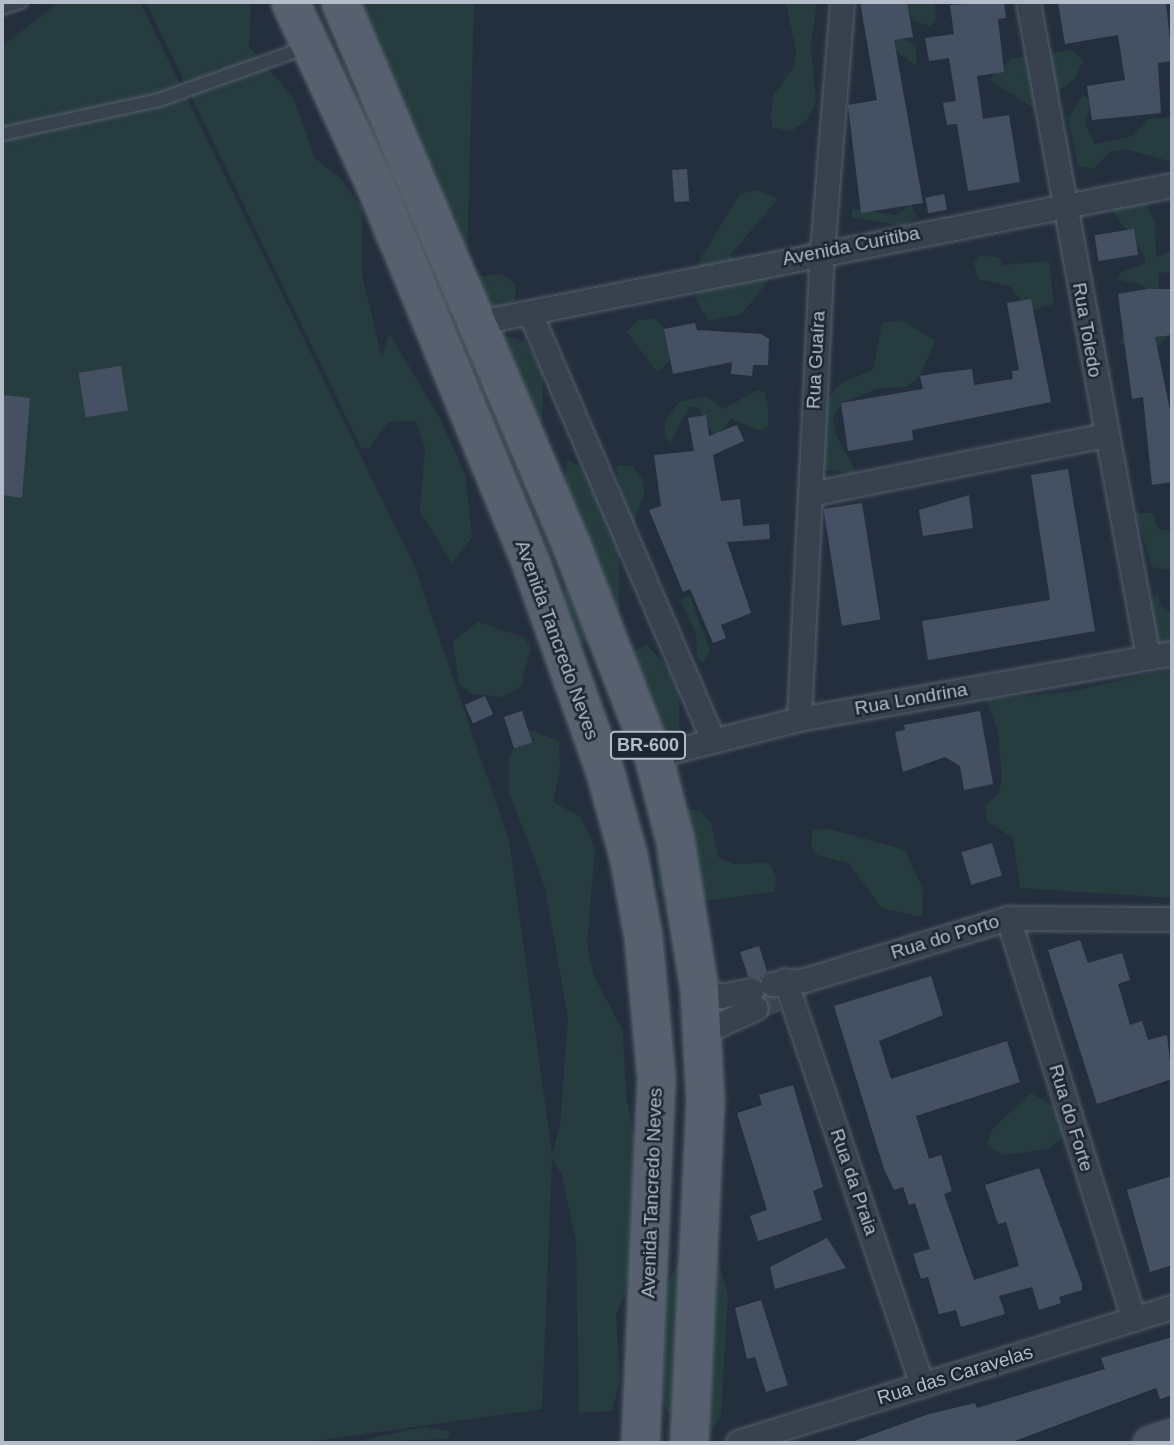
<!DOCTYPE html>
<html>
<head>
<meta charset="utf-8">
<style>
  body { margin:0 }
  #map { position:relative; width:1174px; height:1445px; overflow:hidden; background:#242f3e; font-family:Arial,sans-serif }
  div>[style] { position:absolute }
  .green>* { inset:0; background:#263c3f }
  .building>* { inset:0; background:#455162; transform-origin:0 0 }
  .street-tunnel>* { height:23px; margin-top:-11.5px; transform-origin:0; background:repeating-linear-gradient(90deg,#3a4453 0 23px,transparent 0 34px) }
  .roads { filter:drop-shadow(0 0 2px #565f6c) drop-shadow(0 0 2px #565f6c) }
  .lane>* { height:12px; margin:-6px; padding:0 6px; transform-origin:6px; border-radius:6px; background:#38414e }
  .street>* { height:23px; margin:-11.5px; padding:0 11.5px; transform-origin:11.5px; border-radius:11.5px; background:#38414e }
  .secondary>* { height:33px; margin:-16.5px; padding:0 16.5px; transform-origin:16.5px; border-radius:16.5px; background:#465061 }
  .primary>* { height:37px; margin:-18.5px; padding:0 18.5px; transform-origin:18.5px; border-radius:18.5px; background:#56606e }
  span { translate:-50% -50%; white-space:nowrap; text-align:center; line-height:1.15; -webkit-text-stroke:5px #1d2633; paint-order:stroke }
  .shield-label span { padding:2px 5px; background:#1d2633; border:2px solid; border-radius:5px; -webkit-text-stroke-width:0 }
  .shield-label { font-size:18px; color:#b4bcc9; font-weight:700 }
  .street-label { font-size:19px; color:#b4bcc9 }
  .frame { position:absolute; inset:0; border:4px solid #b4bcc9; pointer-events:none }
</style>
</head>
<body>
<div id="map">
  <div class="green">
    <div style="clip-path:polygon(60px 2px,140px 2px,414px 565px,509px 840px,552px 1155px,560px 1125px,568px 1018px,545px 887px,509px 792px,509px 756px,527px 729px,559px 741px,560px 771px,553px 802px,581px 817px,595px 848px,587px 945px,594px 976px,623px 1031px,626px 1096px,647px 1194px,641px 1256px,616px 1315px,620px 1380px,612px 1411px,579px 1413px,576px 1242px,562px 1175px,552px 1159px,542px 1409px,301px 1443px,2px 1443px,2px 46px)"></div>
    <div style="clip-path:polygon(146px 2px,251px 2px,249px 47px,293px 97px,315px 158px,342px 180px,362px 208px,362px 275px,382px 358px,389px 333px,439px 416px,465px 474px,472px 537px,452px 563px,420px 512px,425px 449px,416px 421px,388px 422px,369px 448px,361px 448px)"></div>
    <div style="clip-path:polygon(347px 2px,474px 2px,467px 266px)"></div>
    <div style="clip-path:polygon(786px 2px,817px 2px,811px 47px,816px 103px,806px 121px,791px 131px,772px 127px,771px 111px,774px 94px,793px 68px,796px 53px)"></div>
    <div style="clip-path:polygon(902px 2px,935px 2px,936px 21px,930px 26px,913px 21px)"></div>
    <div style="clip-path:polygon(900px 36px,916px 46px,917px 66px,879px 38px)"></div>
    <div style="clip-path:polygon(1072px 50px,1083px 61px,1076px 77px,1037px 110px,989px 80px,1012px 58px)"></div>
    <div style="clip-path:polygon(367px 92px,467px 277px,502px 274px,516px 284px,515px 300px,502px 309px,437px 307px,379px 250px,372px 236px,353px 99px)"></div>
    <div style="clip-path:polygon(1083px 96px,1092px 99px,1085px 123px,1095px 144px,1132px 136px,1148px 119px,1172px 117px,1172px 162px,1126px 149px,1110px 152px,1093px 169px,1078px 166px,1068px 118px)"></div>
    <div style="clip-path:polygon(757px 190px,778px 199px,730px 255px,735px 264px,770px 274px,768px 281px,742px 314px,709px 321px,696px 300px,700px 259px,740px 194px)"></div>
    <div style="clip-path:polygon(1145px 199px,1155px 223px,1156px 257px,1172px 250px,1172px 272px,1159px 273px,1158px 281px,1169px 335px,1157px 348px,1120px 344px,1122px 335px,1138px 329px,1153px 295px,1142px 285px,1117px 279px,1121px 272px,1145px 264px,1145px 257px,1110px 207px)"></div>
    <div style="clip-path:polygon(911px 205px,917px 216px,904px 226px,851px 217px,853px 209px,897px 215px)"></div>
    <div style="clip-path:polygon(980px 256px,998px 257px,1003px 265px,1049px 261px,1054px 304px,1029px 311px,1010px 286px,978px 279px,974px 262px)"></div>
    <div style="clip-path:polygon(655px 319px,666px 330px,669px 354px,669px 362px,657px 372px,627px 332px,638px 320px)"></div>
    <div style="clip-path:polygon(901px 320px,935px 341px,920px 376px,906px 387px,879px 388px,841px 403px,833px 419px,836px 435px,857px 474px,817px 469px,821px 406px,842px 382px,873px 370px,882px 323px)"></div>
    <div style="clip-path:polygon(493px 332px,525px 341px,543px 371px,542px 421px,534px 435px)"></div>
    <div style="clip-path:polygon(757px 390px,765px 392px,768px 408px,768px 426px,761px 431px,731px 419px,716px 439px,698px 407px,690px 407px,670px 443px,665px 437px,665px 421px,679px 402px,706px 396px,724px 409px)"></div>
    <div style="clip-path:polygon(568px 459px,622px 498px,616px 466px,633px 466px,643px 480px,644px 496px,619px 559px,619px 609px,612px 626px,600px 639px,568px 648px,560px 602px,571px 572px,562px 492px)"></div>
    <div style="clip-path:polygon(1136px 513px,1153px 513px,1158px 529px,1172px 531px,1172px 570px,1152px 567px)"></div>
    <div style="clip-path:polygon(1158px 591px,1161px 606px,1172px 613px,1172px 645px,1156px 645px,1143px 615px)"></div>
    <div style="clip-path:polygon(690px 596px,710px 651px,703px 663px,697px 659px,696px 634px,680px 599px)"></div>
    <div style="clip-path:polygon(478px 622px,524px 637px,531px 648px,521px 686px,504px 697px,472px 694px,459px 684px,453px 641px)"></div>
    <div style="clip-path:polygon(646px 644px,669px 669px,679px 693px,679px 744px,667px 750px,630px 653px)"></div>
    <div style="clip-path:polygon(1172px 668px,1172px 898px,1020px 888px,1013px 838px,987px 821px,985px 805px,998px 795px,1002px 778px,998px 731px,986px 699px,1069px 692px)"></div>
    <div style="clip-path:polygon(675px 806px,700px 811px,711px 824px,718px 857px,733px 864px,768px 863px,777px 877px,774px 892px,704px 901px,704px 933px,715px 981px,675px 949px,667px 901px,658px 887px,655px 851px)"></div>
    <div style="clip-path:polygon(830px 829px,905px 850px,923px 890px,922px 917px,881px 908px,849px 863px,817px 855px,811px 847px,813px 830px)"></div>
    <div style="clip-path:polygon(1031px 1093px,1056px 1108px,1064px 1122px,1062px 1138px,1049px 1149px,1002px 1155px,987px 1145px,992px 1129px)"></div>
    <div style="clip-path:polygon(715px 1248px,728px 1294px,721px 1414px,705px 1443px,682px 1436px,658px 1393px,661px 1295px,684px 1251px)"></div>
    <div style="clip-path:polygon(424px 1427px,450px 1431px,448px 1439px,349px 1443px)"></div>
  </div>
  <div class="building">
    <div style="clip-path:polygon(860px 2px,907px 2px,913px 37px,894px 40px,923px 203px,861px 213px,848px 105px,877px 100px)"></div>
    <div style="clip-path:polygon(1004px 2px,1006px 18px,998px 19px,1004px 72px,977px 76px,983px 119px,1009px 115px,1020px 182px,968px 191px,957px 124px,947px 125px,943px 103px,956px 101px,949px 58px,929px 61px,925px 38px,954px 34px,950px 5px)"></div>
    <div style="clip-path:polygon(1058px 2px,1166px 2px,1172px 61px,1158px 63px,1161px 113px,1092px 120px,1087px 86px,1125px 80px,1118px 35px,1065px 44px)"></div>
    <div style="left:687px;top:169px;width:32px;height:15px;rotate:86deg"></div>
    <div style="left:944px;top:194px;width:16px;height:19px;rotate:79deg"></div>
    <div style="left:1134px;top:229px;width:26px;height:40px;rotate:81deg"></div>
    <div style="clip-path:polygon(1147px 289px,1172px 289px,1172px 335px,1155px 337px,1172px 420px,1172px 482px,1152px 485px,1143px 397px,1132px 399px,1118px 294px)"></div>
    <div style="clip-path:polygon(1031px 299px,1051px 402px,912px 430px,913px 440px,848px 451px,841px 403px,923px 389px,920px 376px,938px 373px,972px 369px,974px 385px,1013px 379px,1012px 371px,1019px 370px,1007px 303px)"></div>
    <div style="clip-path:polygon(695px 323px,697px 330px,761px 334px,769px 339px,768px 365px,753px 365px,752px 376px,731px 374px,732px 362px,673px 374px,664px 329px)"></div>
    <div style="left:121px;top:366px;width:45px;height:43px;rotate:81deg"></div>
    <div style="clip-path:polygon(2px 395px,30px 398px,22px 498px,2px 495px)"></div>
    <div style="clip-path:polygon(706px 415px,709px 436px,737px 425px,744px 441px,713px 455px,721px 501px,740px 499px,743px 526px,769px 524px,770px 539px,727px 542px,751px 613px,721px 625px,726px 638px,713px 643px,690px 589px,683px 592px,649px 510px,661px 506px,654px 455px,694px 451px,688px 418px)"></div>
    <div style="clip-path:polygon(1068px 469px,1095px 631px,928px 660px,922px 621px,1050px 600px,1031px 475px)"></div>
    <div style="clip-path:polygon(969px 495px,973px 528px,923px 536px,919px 510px)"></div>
    <div style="left:862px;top:503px;width:118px;height:39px;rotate:81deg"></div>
    <div style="left:485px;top:696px;width:20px;height:22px;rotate:66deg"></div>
    <div style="left:522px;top:711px;width:33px;height:19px;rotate:72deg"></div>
    <div style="clip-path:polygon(980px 711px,993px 784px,964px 790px,960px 766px,945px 757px,903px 772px,895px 732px,905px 730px,904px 725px)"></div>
    <div style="left:992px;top:843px;width:34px;height:32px;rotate:73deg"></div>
    <div style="clip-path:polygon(1080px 940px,1088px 963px,1122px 953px,1130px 980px,1118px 984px,1130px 1025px,1142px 1021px,1148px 1040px,1167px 1035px,1172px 1079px,1097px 1104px,1048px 950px)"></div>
    <div style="clip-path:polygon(759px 946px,767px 971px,759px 979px,748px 976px,740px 952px)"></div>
    <div style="clip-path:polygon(931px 976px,943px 1015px,879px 1041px,891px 1079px,1007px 1041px,1020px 1082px,916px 1116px,929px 1159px,941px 1155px,952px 1191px,944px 1194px,974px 1280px,1019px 1266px,1006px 1222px,998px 1224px,985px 1185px,1039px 1168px,1082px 1284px,1082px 1290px,1059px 1297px,1061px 1303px,1039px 1310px,1032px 1287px,999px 1296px,1005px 1314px,961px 1327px,956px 1310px,939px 1314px,928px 1277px,921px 1279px,913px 1254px,930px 1249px,915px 1203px,909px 1205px,903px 1187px,894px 1190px,884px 1169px,834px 1006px)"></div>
    <div style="clip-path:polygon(793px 1085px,823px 1187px,813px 1191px,822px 1220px,758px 1241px,750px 1216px,767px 1210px,737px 1113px,762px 1105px,759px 1095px)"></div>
    <div style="clip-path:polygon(1172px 1176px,1172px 1265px,1150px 1272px,1127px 1190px)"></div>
    <div style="clip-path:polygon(827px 1238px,846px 1268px,775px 1289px,770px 1267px)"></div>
    <div style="clip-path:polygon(761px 1300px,788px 1385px,766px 1392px,755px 1357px,747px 1359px,735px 1308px)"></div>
    <div style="clip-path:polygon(1172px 1337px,1172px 1395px,1160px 1399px,1156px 1388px,1009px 1443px,849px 1443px,929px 1414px,975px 1403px,977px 1408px,1105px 1369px,1101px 1358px)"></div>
  </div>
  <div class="street-tunnel">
    <div style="left:756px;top:1008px;width:22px;rotate:-21deg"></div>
  </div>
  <div class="roads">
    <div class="lane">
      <div style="left:2px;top:8px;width:20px;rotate:-18deg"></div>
      <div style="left:2px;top:134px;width:161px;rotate:-12.2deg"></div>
      <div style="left:159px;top:100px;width:157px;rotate:-19.7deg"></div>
    </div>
    <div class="street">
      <div style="left:1028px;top:2px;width:666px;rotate:79.62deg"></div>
      <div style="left:530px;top:313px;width:465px;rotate:66.8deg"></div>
      <div style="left:480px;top:322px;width:705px;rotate:-11.2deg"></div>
      <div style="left:810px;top:494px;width:301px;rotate:-11.3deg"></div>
      <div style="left:799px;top:719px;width:468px;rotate:-87.2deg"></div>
      <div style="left:822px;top:252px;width:251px;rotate:-85.4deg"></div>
      <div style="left:653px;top:756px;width:151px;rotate:-14.2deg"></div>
      <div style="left:799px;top:719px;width:379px;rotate:-10deg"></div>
      <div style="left:1008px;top:918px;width:420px;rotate:72.6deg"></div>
      <div style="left:785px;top:980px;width:428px;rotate:71.3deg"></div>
      <div style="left:772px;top:984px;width:33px;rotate:-7deg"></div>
      <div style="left:805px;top:980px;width:212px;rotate:-17deg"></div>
      <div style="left:1008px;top:918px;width:164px;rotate:0.3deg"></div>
      <div style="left:699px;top:990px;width:23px;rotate:15deg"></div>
      <div style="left:721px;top:996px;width:31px;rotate:-11deg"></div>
      <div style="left:703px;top:1032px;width:58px;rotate:-24.4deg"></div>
      <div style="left:738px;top:1442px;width:455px;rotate:-17.3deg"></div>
    </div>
    <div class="secondary">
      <div style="left:1150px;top:1443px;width:23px;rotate:-18deg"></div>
    </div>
    <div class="primary">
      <div style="left:290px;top:2px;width:202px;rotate:65.1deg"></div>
      <div style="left:375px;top:185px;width:410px;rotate:67.6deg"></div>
      <div style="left:531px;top:564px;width:218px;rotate:70.4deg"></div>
      <div style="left:604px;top:769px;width:89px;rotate:74.4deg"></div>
      <div style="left:628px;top:855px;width:83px;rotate:79.6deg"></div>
      <div style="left:643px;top:937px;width:142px;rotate:84.7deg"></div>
      <div style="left:656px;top:1078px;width:365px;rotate:92.5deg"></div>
      <div style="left:340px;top:2px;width:590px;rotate:66.95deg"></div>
      <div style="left:571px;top:545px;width:226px;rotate:68.8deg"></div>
      <div style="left:653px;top:756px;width:88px;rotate:75.5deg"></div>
      <div style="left:675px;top:841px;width:151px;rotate:80.8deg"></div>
      <div style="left:699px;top:990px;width:110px;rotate:86.9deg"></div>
      <div style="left:705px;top:1100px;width:343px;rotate:92.7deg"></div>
    </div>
  </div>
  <div class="shield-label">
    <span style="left:648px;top:745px">BR-600</span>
  </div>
  <div class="street-label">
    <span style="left:851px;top:246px;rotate:-11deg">Avenida Curitiba</span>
    <span style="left:1087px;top:330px;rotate:80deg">Rua Toledo</span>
    <span style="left:816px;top:360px;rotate:-87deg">Rua Guaíra</span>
    <span style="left:557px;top:640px;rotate:70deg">Avenida Tancredo Neves</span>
    <span style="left:911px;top:699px;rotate:-10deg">Rua Londrina</span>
    <span style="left:945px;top:937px;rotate:-17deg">Rua do Porto</span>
    <span style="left:1071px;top:1118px;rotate:73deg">Rua do Forte</span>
    <span style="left:854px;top:1182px;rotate:71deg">Rua da Praia</span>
    <span style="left:652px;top:1193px;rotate:-88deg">Avenida Tancredo Neves</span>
    <span style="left:955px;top:1375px;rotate:-17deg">Rua das Caravelas</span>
  </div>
  <div class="frame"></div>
</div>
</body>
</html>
